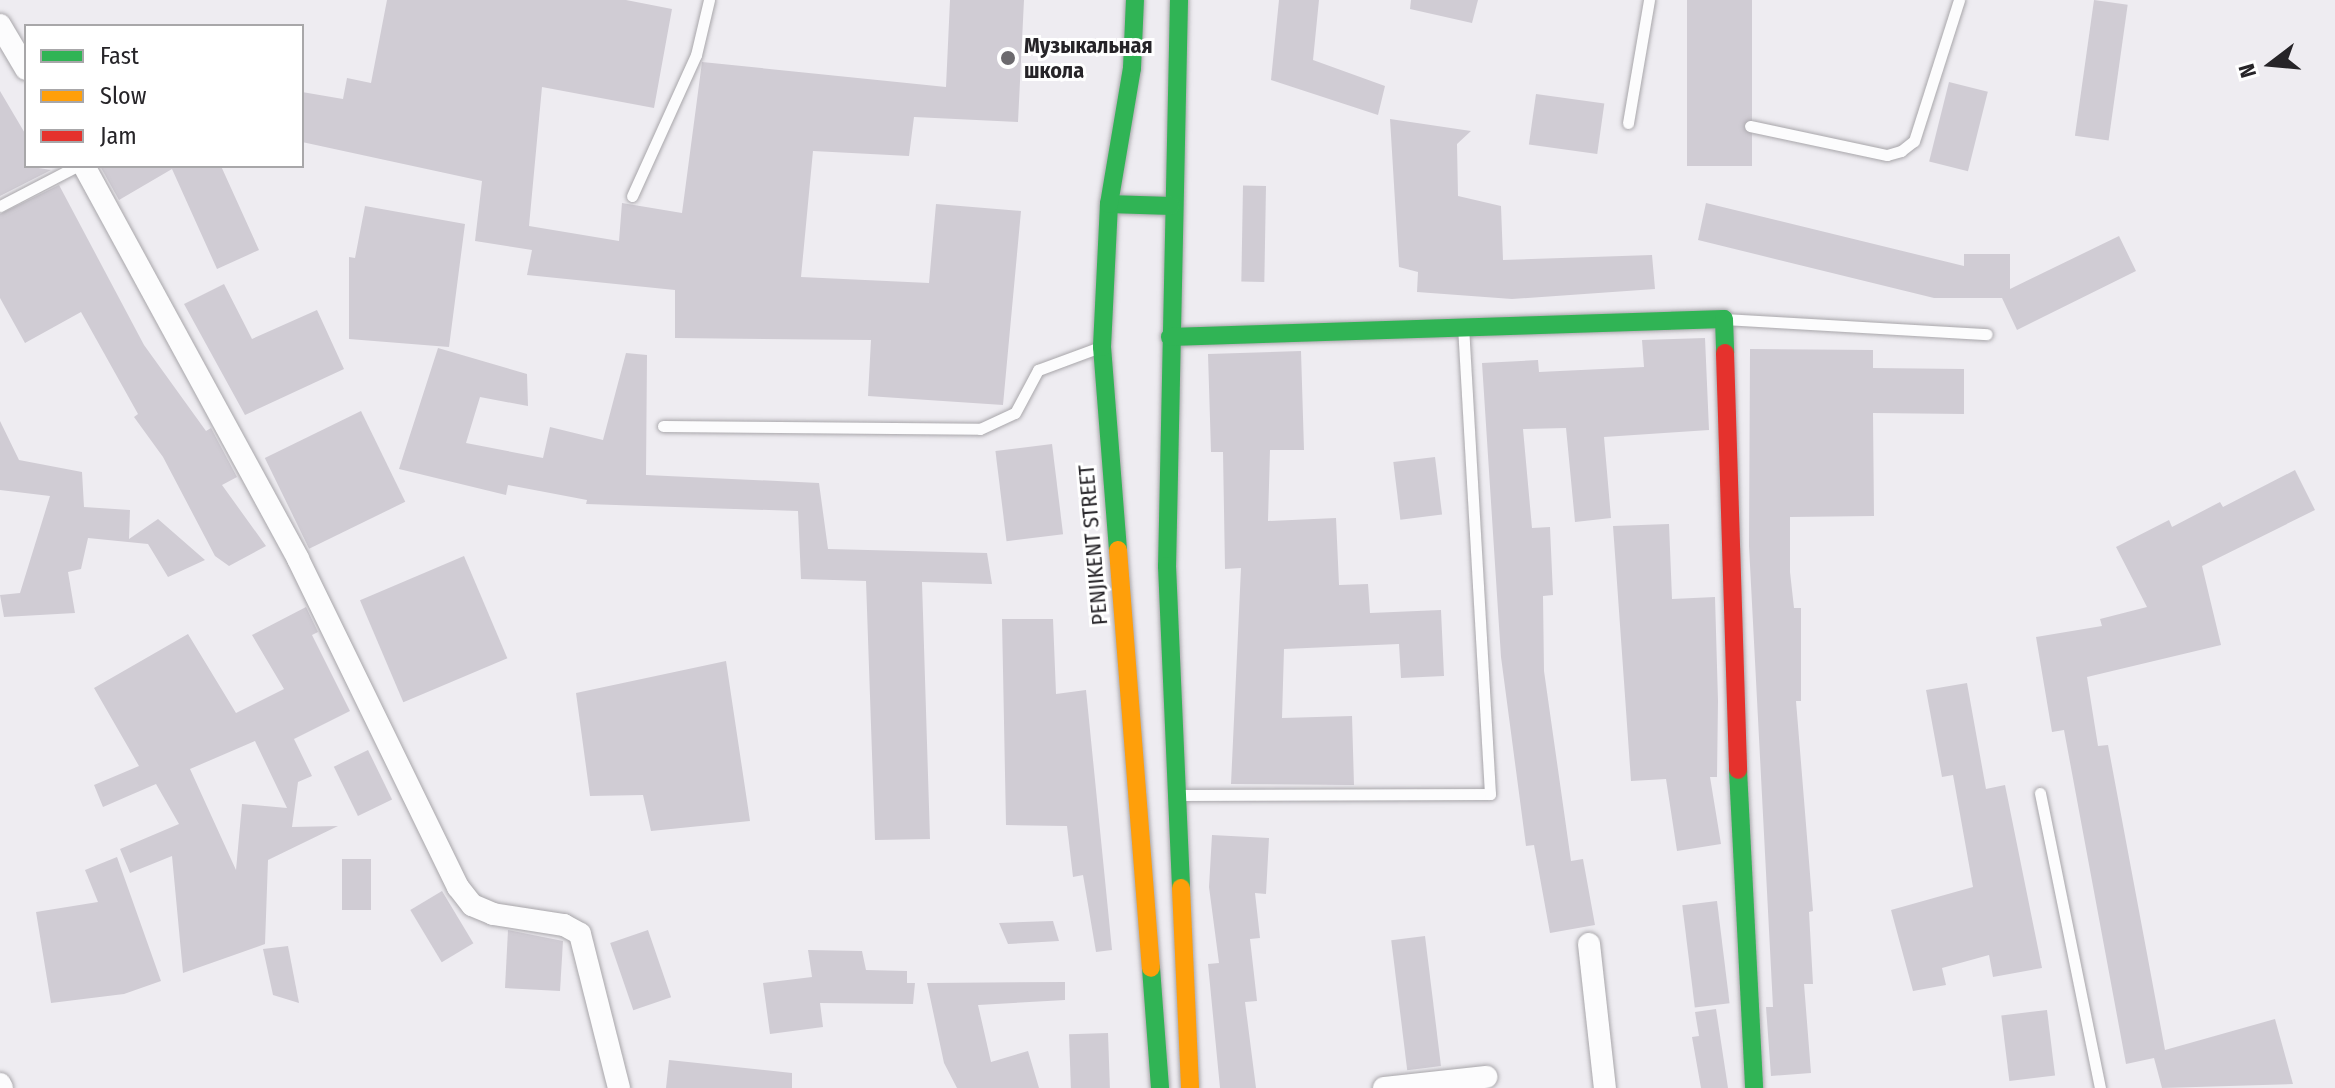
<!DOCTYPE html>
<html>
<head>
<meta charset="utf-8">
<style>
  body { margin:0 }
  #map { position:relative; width:2335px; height:1088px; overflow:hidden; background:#eeecf1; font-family:"Fira Sans Condensed",sans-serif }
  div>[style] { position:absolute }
  .building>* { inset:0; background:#d0ccd4; transform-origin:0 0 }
  .roads { filter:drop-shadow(0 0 2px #a8a6aa) drop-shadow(0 0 2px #a8a6aa) }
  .lane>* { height:11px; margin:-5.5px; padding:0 5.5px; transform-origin:5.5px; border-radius:5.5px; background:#fcfcfd }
  .street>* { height:22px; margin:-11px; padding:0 11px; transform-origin:11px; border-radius:11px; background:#fcfcfd }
  .fast>* { height:18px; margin:-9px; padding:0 9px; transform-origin:9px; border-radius:9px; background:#30b455 }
  .slow>* { height:18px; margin:-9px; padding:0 9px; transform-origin:9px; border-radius:9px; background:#ff9f0a }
  .jam>* { height:18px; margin:-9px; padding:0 9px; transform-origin:9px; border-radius:9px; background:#e5322d }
  .dots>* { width:22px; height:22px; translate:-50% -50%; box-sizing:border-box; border:4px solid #fff; border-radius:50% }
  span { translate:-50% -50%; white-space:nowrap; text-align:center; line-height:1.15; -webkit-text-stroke:6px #fff; paint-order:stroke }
  .poi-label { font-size:22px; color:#262428; font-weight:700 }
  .left { translate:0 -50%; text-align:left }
  .street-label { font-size:22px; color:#262428 }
  .legend { position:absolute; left:24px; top:24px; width:280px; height:144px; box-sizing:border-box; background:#fff; border:2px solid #a8a7a9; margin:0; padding:10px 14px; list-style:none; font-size:24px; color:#262428 }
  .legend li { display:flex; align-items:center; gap:16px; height:40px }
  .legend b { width:40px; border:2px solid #a8a7a9 }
  .north { position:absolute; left:2231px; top:24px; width:80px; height:80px; -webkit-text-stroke:6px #fff; paint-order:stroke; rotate:254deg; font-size:22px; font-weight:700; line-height:32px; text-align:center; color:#262428 }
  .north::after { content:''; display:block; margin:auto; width:28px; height:36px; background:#262428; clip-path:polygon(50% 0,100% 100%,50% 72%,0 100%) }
</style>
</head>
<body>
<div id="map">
  <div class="building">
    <div style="clip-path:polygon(387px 0,626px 0,672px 9px,654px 108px,542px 87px,529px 226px,619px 241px,622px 203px,682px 213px,702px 62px,946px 87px,950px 0,1024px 0,1018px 122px,914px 117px,909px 156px,813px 151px,801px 277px,929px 283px,936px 204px,1021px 211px,1003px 405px,868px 396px,871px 340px,675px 338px,675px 290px,527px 275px,532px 250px,475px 241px,482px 181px,302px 142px,302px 92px,343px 99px,347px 78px,371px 83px)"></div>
    <div style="clip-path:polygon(1279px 0,1319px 0,1313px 60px,1385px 86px,1378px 115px,1271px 80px)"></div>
    <div style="clip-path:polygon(1411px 0,1478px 0,1472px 23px,1410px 9px)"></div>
    <div style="left:1687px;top:0;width:65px;height:166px"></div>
    <div style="left:2094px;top:0;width:34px;height:137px;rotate:8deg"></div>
    <div style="left:1949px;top:82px;width:40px;height:82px;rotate:14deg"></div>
    <div style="clip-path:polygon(0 91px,26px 135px,26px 166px,51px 170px,0 196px)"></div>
    <div style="left:1536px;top:94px;width:69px;height:51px;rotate:8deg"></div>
    <div style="clip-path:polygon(1390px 119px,1471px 131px,1457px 144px,1458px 196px,1501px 206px,1503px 260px,1652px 255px,1655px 289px,1512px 299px,1417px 292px,1418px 272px,1399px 267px)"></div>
    <div style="clip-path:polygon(100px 166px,221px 166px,259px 250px,217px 269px,172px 169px,119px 200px)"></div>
    <div style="clip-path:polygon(59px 185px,144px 345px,206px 431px,211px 428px,237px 477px,222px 485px,266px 546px,229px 566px,215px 556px,163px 457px,134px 417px,138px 414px,81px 312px,25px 343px,0 298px,0 214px)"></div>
    <div style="left:1266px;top:186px;width:96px;height:23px;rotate:91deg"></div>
    <div style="clip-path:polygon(1706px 203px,1964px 266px,1964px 254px,2010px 254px,2010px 289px,2119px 236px,2136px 271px,2017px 330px,2002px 298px,1934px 298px,1698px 240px)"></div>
    <div style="clip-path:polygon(365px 206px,465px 224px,449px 347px,349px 339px,349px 257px,355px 258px)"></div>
    <div style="clip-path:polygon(224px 284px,252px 339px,317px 310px,344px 369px,245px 415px,184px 304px)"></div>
    <div style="clip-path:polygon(1705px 338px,1709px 430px,1604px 437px,1611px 518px,1575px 522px,1566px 428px,1523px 429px,1532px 528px,1550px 527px,1553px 595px,1543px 596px,1544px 671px,1571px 861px,1583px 859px,1595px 925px,1550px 933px,1534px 845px,1526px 846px,1501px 657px,1482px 363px,1538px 360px,1539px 372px,1644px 367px,1642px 340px)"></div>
    <div style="clip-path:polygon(438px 348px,527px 374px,528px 406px,480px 397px,466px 443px,543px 458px,550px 427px,603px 440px,626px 353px,647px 355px,646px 475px,819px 483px,828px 549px,987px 553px,992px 584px,922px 582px,930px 839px,875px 840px,866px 581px,801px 579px,798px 511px,586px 504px,587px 500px,508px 485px,506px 495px,399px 469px)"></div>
    <div style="clip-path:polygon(1750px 349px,1873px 350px,1873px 368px,1964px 369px,1964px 414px,1873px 413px,1874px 516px,1790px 517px,1790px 572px,1794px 608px,1801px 608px,1801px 701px,1796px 701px,1813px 911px,1809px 912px,1813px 984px,1804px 984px,1811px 1073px,1771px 1076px,1766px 1007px,1773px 1007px,1749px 546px)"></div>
    <div style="clip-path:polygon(1301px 351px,1304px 450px,1270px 450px,1268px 521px,1336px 518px,1339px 585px,1368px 584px,1370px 613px,1441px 610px,1444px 676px,1401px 678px,1399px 644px,1284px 649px,1282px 718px,1352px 716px,1354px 785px,1231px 784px,1241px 568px,1225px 569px,1223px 452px,1211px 452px,1208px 354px)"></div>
    <div style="left:361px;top:411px;width:101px;height:107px;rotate:64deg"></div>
    <div style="clip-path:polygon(0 421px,19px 460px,82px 472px,84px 507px,130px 510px,129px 539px,158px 519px,205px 560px,168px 577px,148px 544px,88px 538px,81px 569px,68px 572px,75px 613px,4px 617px,0 595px,20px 593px,50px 496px,0 490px)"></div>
    <div style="left:1052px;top:444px;width:91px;height:57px;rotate:83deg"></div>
    <div style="left:1435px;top:457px;width:58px;height:42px;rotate:83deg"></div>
    <div style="clip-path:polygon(2295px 470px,2315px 510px,2202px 566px,2221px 645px,2087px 677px,2098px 746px,2108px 745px,2165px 1050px,2275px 1019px,2293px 1084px,2162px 1088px,2154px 1058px,2126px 1064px,2064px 730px,2052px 732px,2036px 637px,2102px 626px,2100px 619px,2147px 607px,2116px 547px,2169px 520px,2172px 527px,2220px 502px,2223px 507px)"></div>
    <div style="clip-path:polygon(1669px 524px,1672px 599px,1715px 597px,1718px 701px,1717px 777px,1710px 777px,1721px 844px,1677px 851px,1666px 779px,1631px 781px,1613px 526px)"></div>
    <div style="left:464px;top:556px;width:111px;height:113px;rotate:67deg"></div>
    <div style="clip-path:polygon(evenodd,306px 607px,318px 632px,312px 635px,350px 711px,294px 739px,312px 776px,298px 782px,292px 827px,338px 826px,268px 860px,265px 944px,183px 973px,172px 856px,130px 873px,120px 849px,179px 824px,156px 784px,103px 807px,94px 785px,139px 766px,94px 688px,188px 634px,236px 713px,284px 689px,252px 635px,306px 607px,255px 741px,287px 808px,242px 804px,236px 870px,190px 769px,255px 741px)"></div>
    <div style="clip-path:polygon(1002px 619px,1053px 619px,1056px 694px,1086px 690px,1112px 950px,1096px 952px,1083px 875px,1073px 877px,1067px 826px,1006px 825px)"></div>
    <div style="clip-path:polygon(726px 661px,750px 821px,651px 831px,643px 795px,590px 796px,576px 693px)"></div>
    <div style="clip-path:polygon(1967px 683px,1986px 789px,2005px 785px,2042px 968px,1993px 977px,1989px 955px,1942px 968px,1946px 985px,1913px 991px,1891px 910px,1973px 887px,1953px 775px,1942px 777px,1926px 690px)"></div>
    <div style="left:368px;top:750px;width:55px;height:38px;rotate:64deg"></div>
    <div style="clip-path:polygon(1212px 835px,1269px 838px,1266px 894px,1255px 893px,1260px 938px,1250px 939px,1257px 1001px,1245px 1002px,1256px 1088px,1220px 1088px,1208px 964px,1219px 963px,1209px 887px)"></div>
    <div style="clip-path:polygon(117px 857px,161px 981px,124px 994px,51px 1003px,36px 912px,98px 902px,85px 870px)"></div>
    <div style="left:342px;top:859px;width:29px;height:51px"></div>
    <div style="left:442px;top:891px;width:61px;height:37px;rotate:59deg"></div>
    <div style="left:1717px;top:901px;width:103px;height:35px;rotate:83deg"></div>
    <div style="clip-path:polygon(1053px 921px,1059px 941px,1008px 944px,999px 923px)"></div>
    <div style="clip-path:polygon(508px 930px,563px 941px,560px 991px,505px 988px)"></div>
    <div style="left:648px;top:930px;width:71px;height:40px;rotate:71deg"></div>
    <div style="left:1425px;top:936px;width:131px;height:34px;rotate:83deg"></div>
    <div style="clip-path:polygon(288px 946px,299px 1003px,273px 995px,263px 949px)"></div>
    <div style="clip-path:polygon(808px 950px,862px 951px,866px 970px,907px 971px,907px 983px,915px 983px,913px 1004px,820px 1003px,823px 1027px,770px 1034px,763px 983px,812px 977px)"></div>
    <div style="clip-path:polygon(1065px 982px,1065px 1000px,978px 1005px,991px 1062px,1028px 1051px,1039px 1088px,957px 1088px,944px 1063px,927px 983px)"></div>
    <div style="clip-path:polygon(1716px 1009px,1728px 1088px,1701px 1088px,1692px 1037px,1699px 1036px,1695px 1012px)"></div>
    <div style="left:2047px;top:1010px;width:66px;height:46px;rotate:83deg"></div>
    <div style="left:1108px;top:1033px;width:55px;height:39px;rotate:88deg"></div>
    <div style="clip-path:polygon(669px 1060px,792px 1073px,792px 1088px,666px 1088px)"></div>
  </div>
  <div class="roads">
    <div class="lane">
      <div style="left:1628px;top:123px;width:125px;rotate:-80.3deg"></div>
      <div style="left:1750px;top:126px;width:140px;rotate:12deg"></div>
      <div style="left:1887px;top:155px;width:15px;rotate:-16deg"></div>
      <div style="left:1901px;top:151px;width:16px;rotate:-38deg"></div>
      <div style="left:1914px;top:141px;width:148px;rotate:-72.3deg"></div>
      <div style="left:632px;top:196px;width:155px;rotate:-65.6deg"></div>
      <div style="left:696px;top:55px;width:57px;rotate:-76.7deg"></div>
      <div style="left:0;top:206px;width:87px;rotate:-27.5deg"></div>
      <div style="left:1725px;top:319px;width:262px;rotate:3.3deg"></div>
      <div style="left:663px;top:426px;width:317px;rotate:0.5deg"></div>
      <div style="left:980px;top:429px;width:38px;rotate:-25deg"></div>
      <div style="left:1015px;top:413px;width:49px;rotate:-61.9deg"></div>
      <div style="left:1038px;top:370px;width:63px;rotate:-20.4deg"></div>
      <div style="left:2040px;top:793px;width:301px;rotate:78.5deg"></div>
      <div style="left:1182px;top:795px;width:308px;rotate:-0.2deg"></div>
      <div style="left:1490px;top:794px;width:467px;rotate:-93.3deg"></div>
    </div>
    <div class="street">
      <div style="left:0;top:25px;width:51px;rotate:59.4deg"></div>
      <div style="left:84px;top:166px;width:447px;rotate:61.4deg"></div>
      <div style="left:298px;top:559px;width:365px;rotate:64deg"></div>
      <div style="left:458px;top:887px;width:23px;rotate:52deg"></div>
      <div style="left:472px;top:905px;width:23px;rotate:23deg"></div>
      <div style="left:493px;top:914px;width:72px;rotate:8.8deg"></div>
      <div style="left:564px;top:925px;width:18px;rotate:29deg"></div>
      <div style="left:580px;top:934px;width:159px;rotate:75.8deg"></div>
      <div style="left:1589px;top:944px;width:145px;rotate:83.7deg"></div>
      <div style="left:0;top:1084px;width:4px;rotate:63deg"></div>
      <div style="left:1384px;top:1088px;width:103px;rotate:-6.2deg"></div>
    </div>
    <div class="fast">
      <div style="left:1179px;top:0;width:566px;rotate:91.21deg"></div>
      <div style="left:1167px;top:566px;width:322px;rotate:87.5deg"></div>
      <div style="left:1109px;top:204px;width:62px;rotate:1.8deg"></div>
      <div style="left:1170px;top:337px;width:554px;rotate:-1.86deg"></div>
      <div style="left:1724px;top:319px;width:34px;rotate:88deg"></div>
      <div style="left:1118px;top:550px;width:204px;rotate:-94.5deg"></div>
      <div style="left:1102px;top:347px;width:143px;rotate:-87.2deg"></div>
      <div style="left:1109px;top:204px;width:138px;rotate:-80.4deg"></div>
      <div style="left:1132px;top:68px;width:68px;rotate:-87.5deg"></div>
      <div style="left:1738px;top:770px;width:318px;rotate:87.1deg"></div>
      <div style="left:1151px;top:968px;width:120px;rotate:85.7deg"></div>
    </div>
    <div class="slow">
      <div style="left:1118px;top:550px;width:419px;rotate:85.5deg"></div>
      <div style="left:1181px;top:888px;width:200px;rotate:87.4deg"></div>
    </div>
    <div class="jam">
      <div style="left:1725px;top:353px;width:417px;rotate:88.2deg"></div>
    </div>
  </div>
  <div class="dots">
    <div style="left:1008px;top:58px;background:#6c6a6e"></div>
  </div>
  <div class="poi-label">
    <span class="left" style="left:1024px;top:58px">Музыкальная<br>школа</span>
  </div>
  <div class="street-label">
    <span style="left:1093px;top:545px;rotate:-95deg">PENJIKENT STREET</span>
  </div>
  <ul class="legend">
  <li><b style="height:10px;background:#30b455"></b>Fast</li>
  <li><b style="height:10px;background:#ff9f0a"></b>Slow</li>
  <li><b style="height:10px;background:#e5322d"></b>Jam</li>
  </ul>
  <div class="north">N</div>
</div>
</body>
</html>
